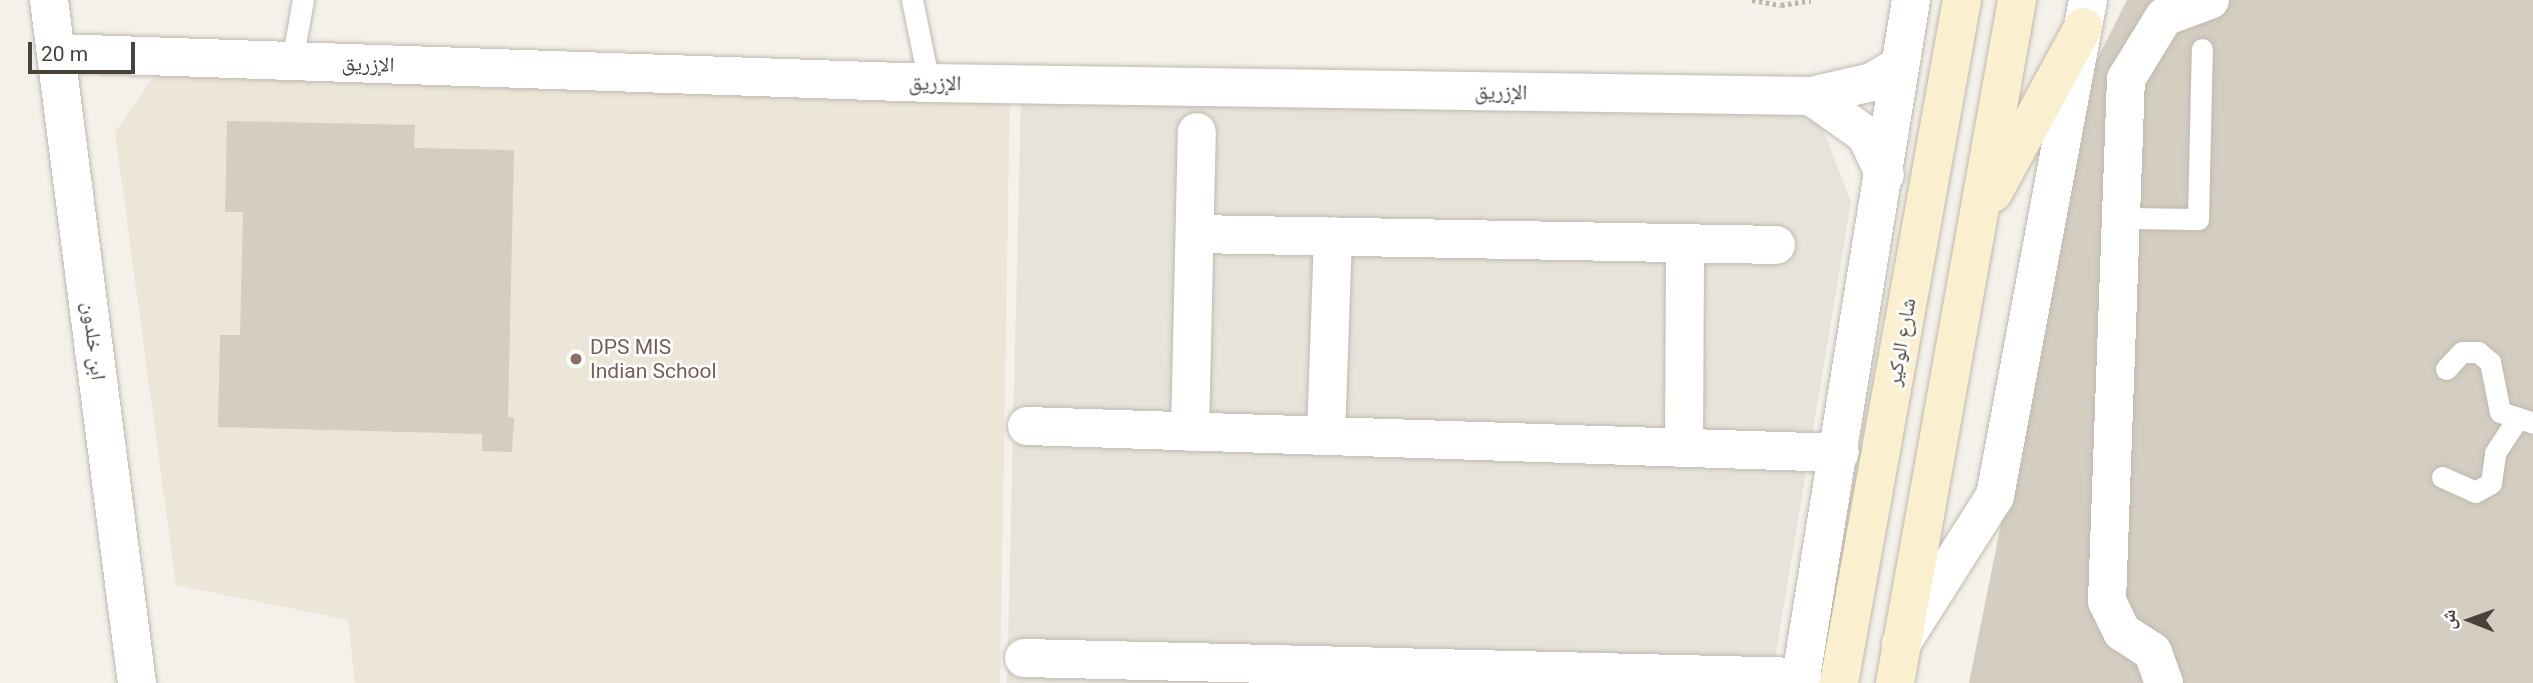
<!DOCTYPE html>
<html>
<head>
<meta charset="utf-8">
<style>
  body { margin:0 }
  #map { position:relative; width:2533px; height:683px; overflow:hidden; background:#f4f1eb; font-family:Roboto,"Noto Naskh Arabic",sans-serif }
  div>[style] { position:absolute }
  .residential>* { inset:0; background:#e7e3da }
  .education>* { inset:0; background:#ebe6d7 }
  .building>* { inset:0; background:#d4cdc1 }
  .path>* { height:4.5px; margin-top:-2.25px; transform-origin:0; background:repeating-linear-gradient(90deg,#bfb5a1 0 3.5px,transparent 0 7px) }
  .roads { filter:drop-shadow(0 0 2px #bfb9ae) drop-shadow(0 0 2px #bfb9ae) }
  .lane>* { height:21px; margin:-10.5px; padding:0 10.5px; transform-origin:10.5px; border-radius:10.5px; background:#fff }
  .street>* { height:38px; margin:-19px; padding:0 19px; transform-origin:19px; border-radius:19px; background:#fff }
  .secondary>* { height:38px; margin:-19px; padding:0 19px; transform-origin:19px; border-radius:19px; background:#faf0cf }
  .dots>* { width:19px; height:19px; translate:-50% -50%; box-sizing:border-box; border:4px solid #fff; border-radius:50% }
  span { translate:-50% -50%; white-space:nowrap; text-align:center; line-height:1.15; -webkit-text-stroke:5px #fff; paint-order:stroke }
  .street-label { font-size:21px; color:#47423a }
  .education-label { font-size:21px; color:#785e54 }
  .left { translate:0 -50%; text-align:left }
  .north { position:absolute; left:2435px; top:585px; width:70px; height:70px; -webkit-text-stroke:5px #fff; paint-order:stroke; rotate:271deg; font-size:19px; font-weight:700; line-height:28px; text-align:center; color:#47423a }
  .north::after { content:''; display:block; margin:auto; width:24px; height:32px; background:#47423a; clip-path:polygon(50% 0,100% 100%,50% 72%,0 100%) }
  .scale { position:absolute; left:28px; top:42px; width:107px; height:32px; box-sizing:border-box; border:4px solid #47423a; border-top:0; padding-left:9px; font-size:21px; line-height:24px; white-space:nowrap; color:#47423a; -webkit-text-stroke:5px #fff; paint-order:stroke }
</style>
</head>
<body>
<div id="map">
  <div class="residential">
    <div style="clip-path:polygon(1021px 96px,1818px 116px,1851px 202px,1771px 683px,1007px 683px)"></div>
  </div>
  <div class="education">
    <div style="clip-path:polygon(155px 75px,1010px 90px,1000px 683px,355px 683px,348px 620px,176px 585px,115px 132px)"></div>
  </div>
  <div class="building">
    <div style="clip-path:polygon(2127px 0,2533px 0,2533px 683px,1969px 683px,2093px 67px)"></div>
    <div style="clip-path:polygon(227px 121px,415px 125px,414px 148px,514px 150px,508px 417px,514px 418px,512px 452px,482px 451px,482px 434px,218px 427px,220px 335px,240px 335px,243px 212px,225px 212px)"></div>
  </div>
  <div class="path">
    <div style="left:1752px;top:0;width:29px;rotate:10deg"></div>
    <div style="left:1781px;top:5px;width:30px;rotate:-9deg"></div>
  </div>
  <div class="roads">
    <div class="lane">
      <div style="left:912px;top:0;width:85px;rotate:78.4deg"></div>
      <div style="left:292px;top:61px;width:62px;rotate:-79.8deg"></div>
      <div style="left:2125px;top:218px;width:73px;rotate:0.8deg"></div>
      <div style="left:2198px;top:219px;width:170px;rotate:-88.7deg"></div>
      <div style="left:2446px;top:369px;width:23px;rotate:-47deg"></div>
      <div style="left:2462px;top:352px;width:16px"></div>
      <div style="left:2478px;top:352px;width:16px;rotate:40deg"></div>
      <div style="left:2490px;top:362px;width:51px;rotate:78.7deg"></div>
      <div style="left:2500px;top:412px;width:35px;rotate:18deg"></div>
      <div style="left:2442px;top:477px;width:36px;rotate:24deg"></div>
      <div style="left:2475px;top:492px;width:18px;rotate:-29deg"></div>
      <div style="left:2491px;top:483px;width:30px;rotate:-82deg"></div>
      <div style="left:2495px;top:453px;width:37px;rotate:-57deg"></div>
    </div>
    <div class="street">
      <div style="left:49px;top:0;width:689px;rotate:82.66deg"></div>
      <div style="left:58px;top:53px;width:872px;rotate:1.97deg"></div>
      <div style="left:929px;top:83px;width:882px;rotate:0.84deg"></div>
      <div style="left:1811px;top:96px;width:63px;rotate:-12.9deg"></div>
      <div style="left:1872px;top:82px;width:31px;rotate:-31deg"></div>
      <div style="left:1811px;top:96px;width:67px;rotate:35.3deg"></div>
      <div style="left:1866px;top:135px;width:44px;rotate:64.6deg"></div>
      <div style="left:1195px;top:234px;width:581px;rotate:1.08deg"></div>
      <div style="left:1027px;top:426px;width:813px;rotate:1.9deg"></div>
      <div style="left:1190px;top:432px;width:300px;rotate:-88.7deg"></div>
      <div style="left:1326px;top:436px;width:200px;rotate:-88deg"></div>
      <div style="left:1684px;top:447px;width:204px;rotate:-89.7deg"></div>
      <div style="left:1901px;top:644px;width:175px;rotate:-57.6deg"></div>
      <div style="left:1995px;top:496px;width:505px;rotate:-79.38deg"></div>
      <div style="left:1024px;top:658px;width:778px;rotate:1.4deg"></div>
      <div style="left:1800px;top:683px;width:692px;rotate:-80.77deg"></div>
      <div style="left:2164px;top:683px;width:33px;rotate:-110deg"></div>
      <div style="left:2153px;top:652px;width:37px;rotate:-147deg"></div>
      <div style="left:2122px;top:632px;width:34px;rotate:-116deg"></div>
      <div style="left:2107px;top:601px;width:522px;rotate:-87.92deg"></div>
      <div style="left:2126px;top:79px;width:73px;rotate:-58.5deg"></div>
      <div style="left:2164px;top:17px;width:49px;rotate:-20.3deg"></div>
    </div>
    <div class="secondary">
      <div style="left:1993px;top:193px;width:189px;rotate:-61.5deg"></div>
      <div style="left:1839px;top:683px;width:694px;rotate:-79.79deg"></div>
      <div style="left:1895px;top:683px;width:694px;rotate:-79.87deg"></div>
    </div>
  </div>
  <div class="dots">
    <div style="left:576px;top:359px;background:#8d6e63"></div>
  </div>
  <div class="street-label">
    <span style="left:368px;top:64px;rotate:2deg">الإزريق</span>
    <span style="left:935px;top:83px;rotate:1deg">الإزريق</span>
    <span style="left:1501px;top:92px;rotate:1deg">الإزريق</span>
    <span style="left:94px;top:341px;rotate:83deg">ابن خلدون</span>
    <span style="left:1901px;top:342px;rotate:-80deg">شارع الوكير</span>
  </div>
  <div class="education-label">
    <span class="left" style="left:590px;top:359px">DPS MIS<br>Indian School</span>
  </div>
  <div class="north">ش</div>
  <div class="scale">20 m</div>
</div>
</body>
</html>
